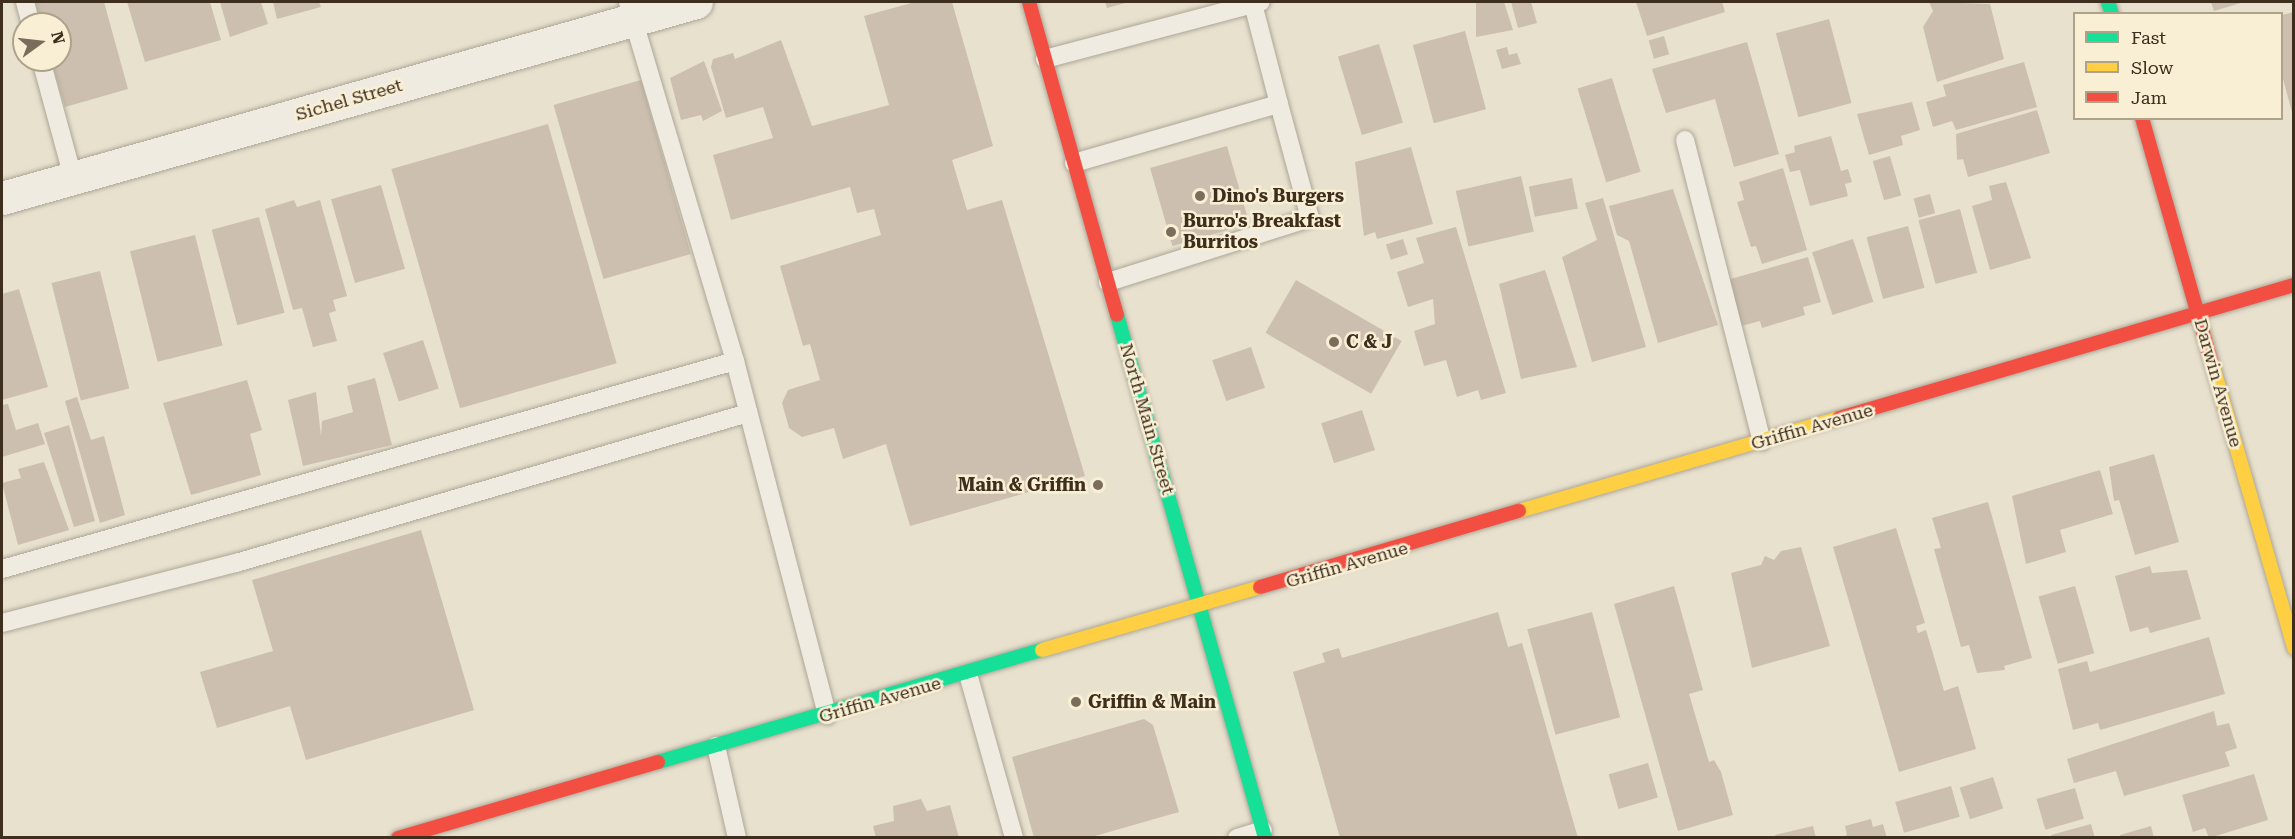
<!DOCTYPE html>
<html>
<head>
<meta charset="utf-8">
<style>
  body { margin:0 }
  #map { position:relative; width:2295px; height:839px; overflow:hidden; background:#e8e1ce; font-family:"Roboto Serif",serif }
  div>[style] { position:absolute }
  .building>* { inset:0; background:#ccbfaf; transform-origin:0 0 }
  .roads { filter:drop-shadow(0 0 2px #ada697) drop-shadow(0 0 2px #ada697) }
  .lane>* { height:18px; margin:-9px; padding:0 9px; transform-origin:9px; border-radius:9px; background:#efebe1 }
  .street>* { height:33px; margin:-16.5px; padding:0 16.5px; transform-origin:16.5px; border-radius:16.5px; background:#efebe1 }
  .fast>* { height:14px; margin:-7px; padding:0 7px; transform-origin:7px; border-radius:7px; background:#16e098 }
  .slow>* { height:14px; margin:-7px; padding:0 7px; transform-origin:7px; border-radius:7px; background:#ffcf43 }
  .jam>* { height:14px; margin:-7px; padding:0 7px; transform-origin:7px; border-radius:7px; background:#f24e42 }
  .dots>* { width:16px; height:16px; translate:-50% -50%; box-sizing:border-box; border:3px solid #f9efd4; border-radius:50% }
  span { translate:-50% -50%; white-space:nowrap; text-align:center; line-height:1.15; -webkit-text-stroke:5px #f9efd4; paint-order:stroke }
  .street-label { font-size:18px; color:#3e2e1d }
  .poi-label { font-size:18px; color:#3e2e1d; font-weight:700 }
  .left { translate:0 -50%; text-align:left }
  .right { translate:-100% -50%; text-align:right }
  .frame { position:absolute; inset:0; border:3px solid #3e2e1d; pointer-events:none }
  .legend { position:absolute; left:2073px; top:12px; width:210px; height:108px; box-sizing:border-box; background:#f9efd4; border:2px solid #aea28b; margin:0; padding:8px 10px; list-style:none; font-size:18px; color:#3e2e1d }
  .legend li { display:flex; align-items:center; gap:12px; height:30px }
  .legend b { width:30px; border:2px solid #aea28b }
  .north { position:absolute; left:12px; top:12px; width:60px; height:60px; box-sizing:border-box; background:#f9efd4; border:2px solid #aea28b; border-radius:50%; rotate:75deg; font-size:16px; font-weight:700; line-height:24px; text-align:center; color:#3e2e1d }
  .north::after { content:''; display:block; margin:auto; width:21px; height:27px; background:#7a6d5b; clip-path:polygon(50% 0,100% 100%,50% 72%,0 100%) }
</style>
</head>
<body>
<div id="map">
  <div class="building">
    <div style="clip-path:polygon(35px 2px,104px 2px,128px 89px,65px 107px,51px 60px,60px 60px,60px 24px,41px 24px)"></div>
    <div style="clip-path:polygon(127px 2px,210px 2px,221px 40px,145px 62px)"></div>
    <div style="clip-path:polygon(220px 2px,261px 2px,268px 24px,230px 37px)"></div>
    <div style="clip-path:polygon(273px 2px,319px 2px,321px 7px,277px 19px)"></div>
    <div style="clip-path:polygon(915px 2px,952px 2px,993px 146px,952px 160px,967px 210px,1002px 200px,1085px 476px,910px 526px,886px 444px,843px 459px,834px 428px,802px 437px,789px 428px,782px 403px,788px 390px,820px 380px,810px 344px,803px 346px,780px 266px,881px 235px,874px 209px,857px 213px,850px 187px,731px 220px,713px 155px,773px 138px,763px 107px,726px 118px,711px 67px,713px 59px,733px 53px,735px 59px,781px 40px,812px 126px,889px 105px,864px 16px)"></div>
    <div style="clip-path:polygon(1105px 2px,1129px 2px,1107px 8px)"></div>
    <div style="clip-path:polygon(1476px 2px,1504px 2px,1513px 30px,1476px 37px)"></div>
    <div style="clip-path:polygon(1511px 2px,1531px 2px,1537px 23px,1518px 28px)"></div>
    <div style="clip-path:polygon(1636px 2px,1722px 2px,1725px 12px,1647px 36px)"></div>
    <div style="clip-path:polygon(1929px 2px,1990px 4px,2004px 59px,1937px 82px,1923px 27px,1933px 11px)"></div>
    <div style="clip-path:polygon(2211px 2px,2244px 2px,2214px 11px)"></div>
    <div style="clip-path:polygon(2294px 12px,2294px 116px,2293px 116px,2282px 75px,2282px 15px)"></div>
    <div style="left:1829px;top:19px;width:87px;height:55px;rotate:75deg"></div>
    <div style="left:1465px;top:31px;width:81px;height:54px;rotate:75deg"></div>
    <div style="left:1664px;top:36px;width:19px;height:16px;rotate:74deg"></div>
    <div style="clip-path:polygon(1747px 42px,1779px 154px,1734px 167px,1715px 99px,1666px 113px,1652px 69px)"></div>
    <div style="left:1379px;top:44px;width:82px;height:43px;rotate:73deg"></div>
    <div style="clip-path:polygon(1507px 47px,1509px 55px,1517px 53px,1521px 64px,1502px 69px,1496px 50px)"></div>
    <div style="clip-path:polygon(704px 61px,722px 111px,703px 121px,701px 115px,681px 120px,670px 78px)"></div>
    <div style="clip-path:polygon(2024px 62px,2037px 107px,1956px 130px,1952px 121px,1933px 127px,1926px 102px,1946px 96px,1943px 85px)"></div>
    <div style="left:1612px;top:78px;width:98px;height:36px;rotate:73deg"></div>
    <div style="left:641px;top:80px;width:181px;height:91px;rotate:74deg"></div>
    <div style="clip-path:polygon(1912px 102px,1920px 130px,1901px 136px,1903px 145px,1869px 155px,1857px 114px)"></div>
    <div style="clip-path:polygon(2037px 110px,2050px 153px,1968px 177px,1963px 159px,1957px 160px,1956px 134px)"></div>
    <div style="left:548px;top:124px;width:249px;height:163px;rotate:74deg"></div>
    <div style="clip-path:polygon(1831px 136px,1841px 171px,1848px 169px,1852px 182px,1845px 184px,1848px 196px,1810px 206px,1800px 170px,1790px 172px,1785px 155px,1795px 152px,1794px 146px)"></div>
    <div style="left:1227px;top:146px;width:81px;height:80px;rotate:74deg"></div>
    <div style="clip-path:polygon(1411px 147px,1433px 224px,1377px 239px,1375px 232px,1364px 236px,1355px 162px)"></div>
    <div style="left:1890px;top:156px;width:41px;height:18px;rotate:74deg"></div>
    <div style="clip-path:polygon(1783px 168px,1807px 250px,1762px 264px,1756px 246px,1751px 247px,1737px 202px,1744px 200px,1739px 182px)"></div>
    <div style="left:1521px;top:176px;width:57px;height:67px;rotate:77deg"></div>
    <div style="left:1572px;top:178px;width:31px;height:44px;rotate:79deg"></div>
    <div style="clip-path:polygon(2006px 182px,2031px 258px,1990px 270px,1972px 206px,1992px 200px,1989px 186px)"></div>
    <div style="left:381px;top:185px;width:87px;height:52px;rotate:74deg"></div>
    <div style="clip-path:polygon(1673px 189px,1718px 325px,1658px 343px,1629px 241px,1617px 235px,1609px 206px)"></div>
    <div style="left:1930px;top:194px;width:20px;height:17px;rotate:75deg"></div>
    <div style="clip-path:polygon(1603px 198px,1646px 347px,1592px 362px,1562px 257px,1597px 240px,1585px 203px)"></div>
    <div style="clip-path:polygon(294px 200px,297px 207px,320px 200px,347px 296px,333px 300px,336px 311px,329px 313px,337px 341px,313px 347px,302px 308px,293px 310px,265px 209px)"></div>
    <div style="left:1960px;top:209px;width:66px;height:43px;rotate:75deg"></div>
    <div style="left:259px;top:217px;width:99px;height:49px;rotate:75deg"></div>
    <div style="left:1908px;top:226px;width:64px;height:43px;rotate:75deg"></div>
    <div style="clip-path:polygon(1456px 227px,1506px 393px,1481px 400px,1478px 390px,1457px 397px,1446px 360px,1424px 366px,1414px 331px,1435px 324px,1433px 299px,1408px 307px,1397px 272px,1424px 263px,1416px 238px)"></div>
    <div style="left:195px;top:235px;width:114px;height:67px;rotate:76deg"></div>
    <div style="left:1403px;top:239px;width:16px;height:18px;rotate:72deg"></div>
    <div style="left:1853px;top:239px;width:66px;height:43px;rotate:72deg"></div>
    <div style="clip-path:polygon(1808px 257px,1821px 302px,1803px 307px,1805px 315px,1762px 328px,1760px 321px,1741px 326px,1727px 280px)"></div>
    <div style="clip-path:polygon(1545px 270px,1577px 367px,1521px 379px,1499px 284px)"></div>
    <div style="left:100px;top:271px;width:121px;height:50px;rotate:76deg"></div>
    <div style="left:1296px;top:280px;width:122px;height:61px;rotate:30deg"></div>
    <div style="clip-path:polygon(19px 289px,48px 387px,2px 400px,2px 294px)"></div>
    <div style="left:423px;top:340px;width:51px;height:42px;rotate:72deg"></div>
    <div style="left:1251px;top:347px;width:43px;height:41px;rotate:71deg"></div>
    <div style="clip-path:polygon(375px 378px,392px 445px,303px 466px,288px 400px,316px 392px,321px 436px,322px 421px,353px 412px,347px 386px)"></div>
    <div style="clip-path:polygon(247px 380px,262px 430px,250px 434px,261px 475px,191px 495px,163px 403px)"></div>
    <div style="clip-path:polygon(77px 397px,91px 440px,104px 436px,125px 515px,100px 523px,65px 401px)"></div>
    <div style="clip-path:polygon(8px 404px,16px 430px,38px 423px,45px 444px,2px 457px,2px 405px)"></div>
    <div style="left:1362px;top:410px;width:42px;height:43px;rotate:72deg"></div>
    <div style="clip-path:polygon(69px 425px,95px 521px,74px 527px,44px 433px)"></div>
    <div style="clip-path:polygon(2154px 454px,2179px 542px,2135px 555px,2119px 500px,2114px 501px,2109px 467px)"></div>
    <div style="clip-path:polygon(44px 462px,69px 530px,18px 545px,2px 483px,21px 478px,18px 469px)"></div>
    <div style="clip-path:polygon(2100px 470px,2113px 514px,2060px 530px,2066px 552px,2026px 564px,2012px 496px)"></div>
    <div style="clip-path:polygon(1988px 502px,2032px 658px,2004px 666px,2005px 670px,1977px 673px,1969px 645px,1961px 647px,1934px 549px,1941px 548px,1932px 518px)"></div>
    <div style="clip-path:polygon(1896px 528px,1925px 623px,1916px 626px,1918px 633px,1926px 630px,1944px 691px,1958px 686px,1976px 749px,1899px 772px,1833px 547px)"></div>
    <div style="clip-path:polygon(421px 530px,474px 710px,306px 760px,290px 706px,217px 728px,200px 672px,273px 651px,252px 580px)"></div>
    <div style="clip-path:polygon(1801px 547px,1830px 646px,1752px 668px,1731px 573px,1761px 565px,1765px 556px,1774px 560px,1781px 551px)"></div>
    <div style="clip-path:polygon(2150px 566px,2152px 573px,2187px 570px,2201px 619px,2150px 633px,2148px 627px,2130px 632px,2115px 576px)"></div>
    <div style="clip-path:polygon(1674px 586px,1703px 690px,1689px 694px,1709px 762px,1714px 760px,1721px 772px,1733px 815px,1678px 831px,1614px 604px)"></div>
    <div style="left:2075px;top:586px;width:70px;height:38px;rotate:74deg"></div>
    <div style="clip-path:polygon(1498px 612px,1508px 647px,1522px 643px,1578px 838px,1340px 838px,1293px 672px,1325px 662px,1322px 653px,1339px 648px,1342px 658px)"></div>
    <div style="left:1592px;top:612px;width:109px;height:67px;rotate:75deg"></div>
    <div style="clip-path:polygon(2209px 637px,2225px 694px,2100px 730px,2098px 723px,2073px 730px,2058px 669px,2087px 661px,2090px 672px)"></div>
    <div style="clip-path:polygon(2214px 711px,2217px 726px,2229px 723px,2237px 748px,2225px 752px,2230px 766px,2124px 796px,2116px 771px,2074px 783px,2067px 759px)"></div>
    <div style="clip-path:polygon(1144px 719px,1153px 725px,1179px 812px,1088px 838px,1034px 838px,1012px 757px)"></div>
    <div style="left:1648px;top:763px;width:36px;height:41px;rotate:74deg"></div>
    <div style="clip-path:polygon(2254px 774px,2268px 820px,2209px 838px,2205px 828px,2193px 832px,2182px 795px)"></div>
    <div style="left:1993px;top:777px;width:33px;height:35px;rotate:72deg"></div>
    <div style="left:1951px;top:786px;width:32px;height:58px;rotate:74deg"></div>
    <div style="left:2075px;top:788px;width:32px;height:40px;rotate:74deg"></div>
    <div style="clip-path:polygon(921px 799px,927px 811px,950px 805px,959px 838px,876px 838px,873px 826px,894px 821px,893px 806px)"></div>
    <div style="clip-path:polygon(1871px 819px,1873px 827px,1883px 824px,1887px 838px,1841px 838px,1847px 835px,1845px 826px)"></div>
    <div style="clip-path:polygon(2091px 824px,2095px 838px,2052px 838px,2051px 835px)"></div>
    <div style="clip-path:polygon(1813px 826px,1816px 838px,1776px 838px,1775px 835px)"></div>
    <div style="clip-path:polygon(2151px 826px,2154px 838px,2121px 838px,2120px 835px)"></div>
  </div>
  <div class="roads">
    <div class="lane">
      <div style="left:25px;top:2px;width:23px;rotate:75deg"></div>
      <div style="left:628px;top:2px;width:375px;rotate:73.4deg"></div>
      <div style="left:735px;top:361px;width:366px;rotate:75.4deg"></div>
      <div style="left:1253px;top:4px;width:103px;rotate:75.4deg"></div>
      <div style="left:1045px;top:59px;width:223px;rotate:-14.8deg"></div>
      <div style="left:41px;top:60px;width:122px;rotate:74.8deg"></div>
      <div style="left:1685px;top:140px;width:311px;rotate:75.7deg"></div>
      <div style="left:1074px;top:163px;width:213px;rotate:-16.1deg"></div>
      <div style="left:1279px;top:104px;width:118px;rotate:74.8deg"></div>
      <div style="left:1310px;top:218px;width:212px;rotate:162.4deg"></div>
      <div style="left:2px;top:569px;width:762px;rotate:-15.84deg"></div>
      <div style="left:2px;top:623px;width:242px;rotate:-14.4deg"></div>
      <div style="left:236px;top:563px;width:534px;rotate:-16.33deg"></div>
      <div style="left:968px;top:674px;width:170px;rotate:74.3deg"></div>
      <div style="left:716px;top:746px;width:94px;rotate:77.1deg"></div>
      <div style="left:1237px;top:838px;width:27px;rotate:-17deg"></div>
    </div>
    <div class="street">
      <div style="left:2px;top:198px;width:721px;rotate:-15.77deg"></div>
    </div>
    <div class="fast">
      <div style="left:2108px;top:2px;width:13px;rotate:72deg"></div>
      <div style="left:1117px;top:315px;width:544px;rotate:74.2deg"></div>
      <div style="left:658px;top:762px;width:400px;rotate:-16.3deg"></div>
    </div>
    <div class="slow">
      <div style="left:2212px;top:363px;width:297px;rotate:73.9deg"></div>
      <div style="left:1519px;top:511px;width:333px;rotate:-16.2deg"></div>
      <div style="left:1042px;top:650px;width:227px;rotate:-16.1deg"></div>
    </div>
    <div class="jam">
      <div style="left:1029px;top:2px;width:325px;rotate:74.3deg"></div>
      <div style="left:2142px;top:118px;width:255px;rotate:74.1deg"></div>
      <div style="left:1839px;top:418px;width:474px;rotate:-16.3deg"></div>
      <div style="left:1260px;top:587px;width:270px;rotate:-16.4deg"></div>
      <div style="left:398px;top:838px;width:271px;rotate:-16.3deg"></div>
    </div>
  </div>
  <div class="dots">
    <div style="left:1200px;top:196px;background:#7a6d5b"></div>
    <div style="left:1171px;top:232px;background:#7a6d5b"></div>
    <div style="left:1334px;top:342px;background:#7a6d5b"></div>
    <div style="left:1098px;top:485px;background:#7a6d5b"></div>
    <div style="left:1076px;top:702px;background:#7a6d5b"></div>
  </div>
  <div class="street-label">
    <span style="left:349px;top:100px;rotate:-16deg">Sichel Street</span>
    <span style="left:2218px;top:383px;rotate:74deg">Darwin Avenue</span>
    <span style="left:1147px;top:419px;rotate:74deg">North Main Street</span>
    <span style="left:1812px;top:427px;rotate:-16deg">Griffin Avenue</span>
    <span style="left:1347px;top:565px;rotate:-16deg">Griffin Avenue</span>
    <span style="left:880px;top:700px;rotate:-16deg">Griffin Avenue</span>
  </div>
  <div class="poi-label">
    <span class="left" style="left:1212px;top:196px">Dino's Burgers</span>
    <span class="left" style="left:1183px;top:232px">Burro's Breakfast<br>Burritos</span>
    <span class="left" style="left:1346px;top:342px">C &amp; J</span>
    <span class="right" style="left:1086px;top:485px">Main &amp; Griffin</span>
    <span class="left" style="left:1088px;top:702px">Griffin &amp; Main</span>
  </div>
  <div class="frame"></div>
  <ul class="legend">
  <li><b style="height:8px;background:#16e098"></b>Fast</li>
  <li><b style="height:8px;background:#ffcf43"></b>Slow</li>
  <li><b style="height:8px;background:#f24e42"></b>Jam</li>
  </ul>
  <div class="north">N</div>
</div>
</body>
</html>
